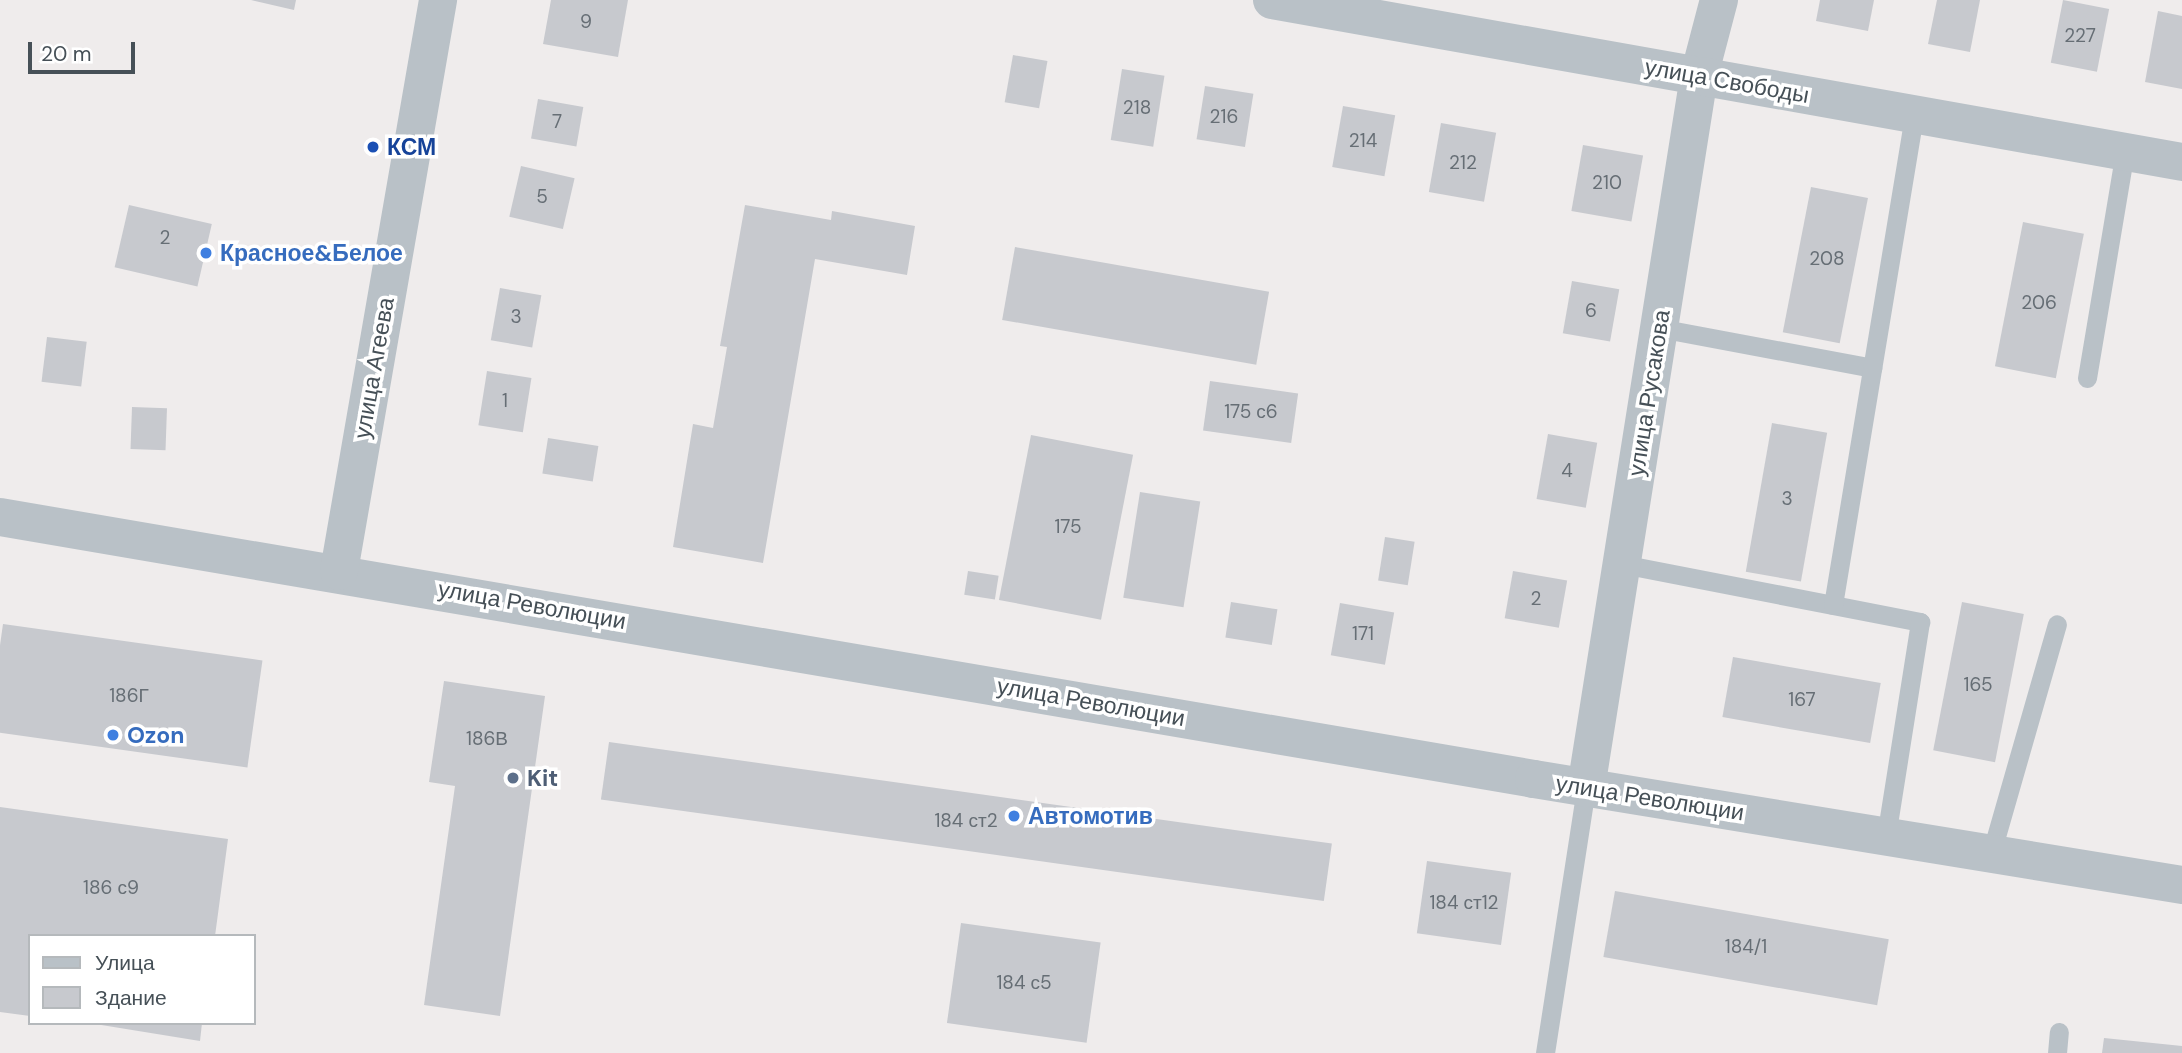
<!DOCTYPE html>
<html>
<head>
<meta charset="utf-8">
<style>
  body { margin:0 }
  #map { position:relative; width:2182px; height:1053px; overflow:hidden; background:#efecec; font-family:"DM Sans",sans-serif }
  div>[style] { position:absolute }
  .building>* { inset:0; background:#c7c9ce; transform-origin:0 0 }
  .service>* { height:19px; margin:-9.5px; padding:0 9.5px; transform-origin:9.5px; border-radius:9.5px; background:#b9c1c7 }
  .minor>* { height:38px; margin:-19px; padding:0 19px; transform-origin:19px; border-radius:19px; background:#b9c1c7 }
  .tertiary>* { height:38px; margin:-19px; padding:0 19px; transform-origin:19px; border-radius:19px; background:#b9c1c7 }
  .dots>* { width:19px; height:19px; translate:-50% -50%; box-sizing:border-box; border:4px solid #fff; border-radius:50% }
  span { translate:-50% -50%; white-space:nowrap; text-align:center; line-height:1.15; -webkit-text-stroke:7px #fff; paint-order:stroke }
  .number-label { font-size:19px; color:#666e75 }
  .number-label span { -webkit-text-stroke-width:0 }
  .street-label { font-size:23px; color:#465057 }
  .transit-label { font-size:23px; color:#164399; font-weight:700 }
  .left { translate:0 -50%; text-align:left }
  .shop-label { font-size:23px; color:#366cbe; font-weight:700 }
  .service-label { font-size:23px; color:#4e5e75; font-weight:700 }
  .legend { position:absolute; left:28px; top:934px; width:228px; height:91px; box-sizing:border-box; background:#fff; border:2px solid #b5b9bc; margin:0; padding:9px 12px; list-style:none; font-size:21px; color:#465057 }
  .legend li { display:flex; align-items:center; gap:14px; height:35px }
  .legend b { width:35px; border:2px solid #b5b9bc }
  .scale { position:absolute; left:28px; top:42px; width:107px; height:32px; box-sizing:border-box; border:4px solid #465057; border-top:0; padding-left:9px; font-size:21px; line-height:24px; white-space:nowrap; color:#465057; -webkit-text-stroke:5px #fff; paint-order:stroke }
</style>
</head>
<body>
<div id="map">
  <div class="building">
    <div style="clip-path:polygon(251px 0,296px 0,294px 10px)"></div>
    <div style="clip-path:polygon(551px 0,628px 0,618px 57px,543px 44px)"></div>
    <div style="clip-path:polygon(1820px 0,1874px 0,1868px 31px,1816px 21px)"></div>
    <div style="clip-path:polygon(1937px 0,1980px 0,1970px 52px,1928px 44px)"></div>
    <div style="left:2063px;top:0;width:47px;height:64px;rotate:11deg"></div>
    <div style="clip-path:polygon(2158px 11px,2182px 16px,2182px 89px,2145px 82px)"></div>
    <div style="left:1013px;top:55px;width:35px;height:48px;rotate:10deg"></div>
    <div style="left:1122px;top:69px;width:43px;height:72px;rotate:9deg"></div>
    <div style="left:1205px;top:86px;width:49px;height:54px;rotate:9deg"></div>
    <div style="left:538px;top:99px;width:46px;height:40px;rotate:10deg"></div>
    <div style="left:1343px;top:106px;width:53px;height:62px;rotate:10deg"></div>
    <div style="left:1441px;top:123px;width:56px;height:70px;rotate:10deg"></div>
    <div style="left:1583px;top:145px;width:61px;height:67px;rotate:10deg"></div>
    <div style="left:521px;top:166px;width:55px;height:52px;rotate:13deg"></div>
    <div style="left:1811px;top:187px;width:58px;height:148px;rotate:11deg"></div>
    <div style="left:129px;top:205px;width:85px;height:64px;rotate:13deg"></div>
    <div style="clip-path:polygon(745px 205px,831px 220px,832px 211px,915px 226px,907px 275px,815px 259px,763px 563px,673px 547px,693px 424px,713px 428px,727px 347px,720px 346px)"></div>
    <div style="left:2023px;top:222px;width:62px;height:147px;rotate:11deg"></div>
    <div style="left:1015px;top:247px;width:258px;height:74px;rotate:10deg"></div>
    <div style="left:1572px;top:281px;width:48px;height:53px;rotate:10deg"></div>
    <div style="left:500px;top:288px;width:42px;height:53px;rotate:10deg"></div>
    <div style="left:47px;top:337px;width:40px;height:45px;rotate:7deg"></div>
    <div style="left:487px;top:371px;width:45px;height:55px;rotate:9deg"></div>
    <div style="left:1210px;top:381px;width:89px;height:50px;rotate:8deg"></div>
    <div style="left:132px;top:407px;width:35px;height:42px;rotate:2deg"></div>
    <div style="left:1772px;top:423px;width:56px;height:151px;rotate:10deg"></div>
    <div style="left:1548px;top:434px;width:50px;height:66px;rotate:10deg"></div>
    <div style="left:1031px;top:435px;width:104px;height:168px;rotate:11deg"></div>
    <div style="left:548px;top:438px;width:51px;height:36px;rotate:9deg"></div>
    <div style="left:1140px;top:492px;width:61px;height:107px;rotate:9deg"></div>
    <div style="left:1385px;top:537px;width:30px;height:44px;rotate:9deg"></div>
    <div style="left:968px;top:571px;width:31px;height:24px;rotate:9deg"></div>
    <div style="left:1513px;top:571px;width:55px;height:48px;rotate:10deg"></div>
    <div style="left:1231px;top:602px;width:47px;height:36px;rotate:9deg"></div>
    <div style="left:1962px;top:602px;width:63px;height:151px;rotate:11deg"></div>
    <div style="left:1340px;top:603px;width:55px;height:53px;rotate:10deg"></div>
    <div style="left:3px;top:624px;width:262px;height:108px;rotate:8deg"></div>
    <div style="left:1733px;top:657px;width:150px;height:61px;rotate:10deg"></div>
    <div style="clip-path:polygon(444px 681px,545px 696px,500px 1016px,424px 1005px,455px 786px,429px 782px)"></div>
    <div style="left:609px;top:742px;width:730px;height:58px;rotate:8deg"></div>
    <div style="clip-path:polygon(0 807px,228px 839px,215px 936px,30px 936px,30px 1016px,0 1012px)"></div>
    <div style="left:1427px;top:861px;width:85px;height:73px;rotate:8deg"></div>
    <div style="left:1615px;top:891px;width:278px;height:67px;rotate:10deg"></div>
    <div style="left:961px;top:923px;width:141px;height:101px;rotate:8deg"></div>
    <div style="clip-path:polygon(89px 1023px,202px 1023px,200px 1041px)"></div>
    <div style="clip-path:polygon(2104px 1038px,2182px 1046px,2182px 1053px,2102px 1053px)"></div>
  </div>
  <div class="service">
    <div style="left:1659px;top:328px;width:217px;rotate:10.6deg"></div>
    <div style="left:2087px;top:378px;width:229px;rotate:-80.5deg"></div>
    <div style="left:1622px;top:564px;width:304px;rotate:11deg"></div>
    <div style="left:1920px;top:622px;width:218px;rotate:99deg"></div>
    <div style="left:1833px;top:605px;width:497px;rotate:-80.6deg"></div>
    <div style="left:1991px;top:854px;width:239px;rotate:-74deg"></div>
    <div style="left:1545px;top:1053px;width:268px;rotate:-81.2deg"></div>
    <div style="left:2057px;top:1053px;width:21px;rotate:-85deg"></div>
  </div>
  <div class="minor">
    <div style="left:0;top:517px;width:1556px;rotate:9.69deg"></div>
    <div style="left:1534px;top:779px;width:657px;rotate:9.29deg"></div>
    <div style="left:339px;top:571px;width:580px;rotate:-80.16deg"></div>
    <div style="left:1586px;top:788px;width:721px;rotate:-80.98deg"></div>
    <div style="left:1699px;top:76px;width:79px;rotate:-75.3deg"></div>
  </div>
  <div class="tertiary">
    <div style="left:1272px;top:0;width:924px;rotate:10.09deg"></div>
  </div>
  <div class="dots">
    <div style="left:373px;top:147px;background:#1a4fb4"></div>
    <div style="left:206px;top:253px;background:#3f7fe0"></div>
    <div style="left:113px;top:735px;background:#3f7fe0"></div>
    <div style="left:513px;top:778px;background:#5c6f8a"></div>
    <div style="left:1014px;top:816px;background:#3f7fe0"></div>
  </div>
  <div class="number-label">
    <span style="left:586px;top:22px">9</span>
    <span style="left:2080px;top:36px">227</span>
    <span style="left:1137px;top:108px">218</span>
    <span style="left:1224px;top:117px">216</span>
    <span style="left:557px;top:122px">7</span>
    <span style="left:1363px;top:141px">214</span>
    <span style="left:1463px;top:163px">212</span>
    <span style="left:1607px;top:183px">210</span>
    <span style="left:542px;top:197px">5</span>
    <span style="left:165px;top:238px">2</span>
    <span style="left:1827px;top:259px">208</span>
    <span style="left:2039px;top:303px">206</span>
    <span style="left:1591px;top:311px">6</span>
    <span style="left:516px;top:317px">3</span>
    <span style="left:505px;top:401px">1</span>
    <span style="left:1251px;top:412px">175 с6</span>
    <span style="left:1567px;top:471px">4</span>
    <span style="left:1787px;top:499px">3</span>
    <span style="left:1068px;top:527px">175</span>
    <span style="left:1536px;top:599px">2</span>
    <span style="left:1363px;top:634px">171</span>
    <span style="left:1978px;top:685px">165</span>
    <span style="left:129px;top:696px">186Г</span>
    <span style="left:1802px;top:700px">167</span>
    <span style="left:487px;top:739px">186В</span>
    <span style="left:966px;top:821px">184 ст2</span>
    <span style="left:111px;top:888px">186 с9</span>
    <span style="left:1464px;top:903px">184 ст12</span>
    <span style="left:1746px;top:947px">184/1</span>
    <span style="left:1024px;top:983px">184 с5</span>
  </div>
  <div class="street-label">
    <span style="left:1727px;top:81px;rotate:10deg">улица Свободы</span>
    <span style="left:374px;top:368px;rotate:-80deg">улица Агеева</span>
    <span style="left:1649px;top:393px;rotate:-81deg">улица Русакова</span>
    <span style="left:532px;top:605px;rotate:10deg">улица Революции</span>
    <span style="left:1091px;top:702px;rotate:10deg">улица Революции</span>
    <span style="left:1650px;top:798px;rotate:9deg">улица Революции</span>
  </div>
  <div class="transit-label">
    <span class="left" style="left:387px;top:147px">КСМ</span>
  </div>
  <div class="shop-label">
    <span class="left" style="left:220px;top:253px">Красное&amp;Белое</span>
    <span class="left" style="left:127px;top:735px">Ozon</span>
    <span class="left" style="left:1028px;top:816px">Автомотив</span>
  </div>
  <div class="service-label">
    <span class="left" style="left:527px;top:778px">Kit</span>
  </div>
  <ul class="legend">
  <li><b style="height:9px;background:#b9c1c7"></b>Улица</li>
  <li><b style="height:19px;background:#c7c9ce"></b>Здание</li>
  </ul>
  <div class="scale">20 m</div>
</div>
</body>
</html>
